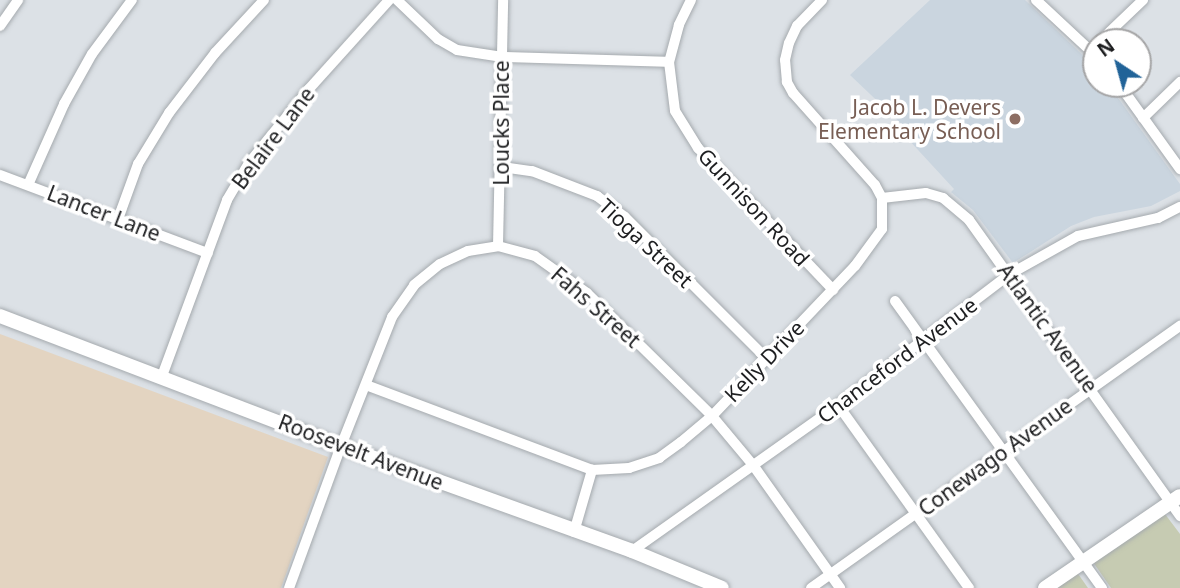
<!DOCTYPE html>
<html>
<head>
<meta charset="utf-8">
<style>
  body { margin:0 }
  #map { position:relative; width:1180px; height:588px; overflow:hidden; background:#dce1e6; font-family:"Noto Sans",sans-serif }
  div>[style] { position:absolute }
  .built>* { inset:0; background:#cad5df }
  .industrial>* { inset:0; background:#e3d4c1 }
  .green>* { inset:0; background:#c6cbb2 }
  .roads { filter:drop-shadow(0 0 2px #a5aaae) drop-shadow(0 0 2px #a5aaae) }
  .street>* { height:10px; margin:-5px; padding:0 5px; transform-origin:5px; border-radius:5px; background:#fff }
  .secondary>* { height:14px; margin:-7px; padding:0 7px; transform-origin:7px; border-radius:7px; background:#fff }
  .dots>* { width:19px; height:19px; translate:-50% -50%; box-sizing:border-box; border:4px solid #fff; border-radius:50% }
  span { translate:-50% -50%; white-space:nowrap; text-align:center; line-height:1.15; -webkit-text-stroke:7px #fff; paint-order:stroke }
  .education-label { font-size:21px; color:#785e54 }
  .right { translate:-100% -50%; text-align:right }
  .street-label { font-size:21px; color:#1d1e20 }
  .north { position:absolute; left:1082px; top:28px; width:70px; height:70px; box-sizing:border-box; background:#fff; border:2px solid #a5a5a6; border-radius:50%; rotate:324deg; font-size:19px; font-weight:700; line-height:28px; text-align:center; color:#1d1e20 }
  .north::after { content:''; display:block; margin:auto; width:24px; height:32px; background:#216398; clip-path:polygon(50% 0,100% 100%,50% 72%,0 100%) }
</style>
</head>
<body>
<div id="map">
  <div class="built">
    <div style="clip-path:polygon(930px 0,1025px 0,1096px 68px,1096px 84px,1108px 84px,1180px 184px,1180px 191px,1151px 206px,1094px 217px,1071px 226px,1013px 263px,973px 210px,951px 192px,954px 189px,907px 138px,911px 133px,850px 75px)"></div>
  </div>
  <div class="industrial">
    <div style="clip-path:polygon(0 334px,328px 457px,281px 588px,0 588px)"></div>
  </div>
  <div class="green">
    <div style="clip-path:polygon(1165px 514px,1180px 534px,1180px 588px,1111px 588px,1093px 562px)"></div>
    <div style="clip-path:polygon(1076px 571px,1088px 588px,1053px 588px)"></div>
  </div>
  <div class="roads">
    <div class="street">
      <div style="left:397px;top:0;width:57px;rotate:43.6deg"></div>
      <div style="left:438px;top:39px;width:22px;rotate:30deg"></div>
      <div style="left:457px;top:50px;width:46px;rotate:8.8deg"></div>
      <div style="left:502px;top:57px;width:167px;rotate:1.7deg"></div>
      <div style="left:691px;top:0;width:28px;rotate:116deg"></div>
      <div style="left:679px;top:25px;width:38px;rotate:105deg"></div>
      <div style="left:669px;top:62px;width:49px;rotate:83deg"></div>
      <div style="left:675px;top:111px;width:44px;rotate:58.1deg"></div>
      <div style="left:698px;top:148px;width:196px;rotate:46.4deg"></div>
      <div style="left:1036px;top:0;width:82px;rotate:43deg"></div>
      <div style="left:0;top:26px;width:32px;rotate:-55deg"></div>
      <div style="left:1099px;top:42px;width:61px;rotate:-43.7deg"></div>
      <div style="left:1119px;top:84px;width:105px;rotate:54.3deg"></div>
      <div style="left:1143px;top:118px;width:52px;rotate:-44.2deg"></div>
      <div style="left:502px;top:167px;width:30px;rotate:8deg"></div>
      <div style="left:532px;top:171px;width:70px;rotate:21deg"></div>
      <div style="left:597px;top:196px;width:35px;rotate:37deg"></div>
      <div style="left:625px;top:217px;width:201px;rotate:45deg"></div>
      <div style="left:0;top:175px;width:222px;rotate:20.6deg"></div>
      <div style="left:28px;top:185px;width:89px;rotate:-66deg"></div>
      <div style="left:64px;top:104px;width:57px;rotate:-60.8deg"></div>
      <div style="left:92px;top:54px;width:67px;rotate:-53.5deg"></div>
      <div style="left:882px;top:198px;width:44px;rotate:-6.5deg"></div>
      <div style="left:926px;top:193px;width:18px;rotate:16deg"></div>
      <div style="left:943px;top:198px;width:34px;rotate:40deg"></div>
      <div style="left:969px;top:220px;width:364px;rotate:54.5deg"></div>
      <div style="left:118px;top:219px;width:59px;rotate:-70deg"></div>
      <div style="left:138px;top:164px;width:60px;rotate:-58.7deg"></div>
      <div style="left:169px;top:113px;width:76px;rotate:-52.5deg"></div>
      <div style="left:215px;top:53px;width:72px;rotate:-47.2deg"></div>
      <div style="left:498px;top:246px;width:246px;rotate:-88.8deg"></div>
      <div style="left:895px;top:301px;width:354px;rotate:54.2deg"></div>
      <div style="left:162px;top:376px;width:188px;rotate:-69.7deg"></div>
      <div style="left:227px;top:200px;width:43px;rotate:-59.3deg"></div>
      <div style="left:249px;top:163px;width:95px;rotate:-51deg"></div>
      <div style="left:309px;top:89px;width:120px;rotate:-48deg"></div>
      <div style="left:366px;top:385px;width:241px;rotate:20.6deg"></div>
      <div style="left:592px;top:470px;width:37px;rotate:-3deg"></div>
      <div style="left:629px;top:468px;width:32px;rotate:-18deg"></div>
      <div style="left:659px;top:458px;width:27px;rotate:-36deg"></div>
      <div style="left:681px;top:442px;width:40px;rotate:-40deg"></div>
      <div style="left:712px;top:416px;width:207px;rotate:-46.4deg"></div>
      <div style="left:855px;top:266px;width:46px;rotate:-53.9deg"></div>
      <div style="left:882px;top:229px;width:31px;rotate:-90deg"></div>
      <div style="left:882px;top:198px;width:15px;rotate:-118deg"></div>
      <div style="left:875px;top:185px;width:123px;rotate:-131.7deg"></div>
      <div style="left:793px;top:93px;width:13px;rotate:-119deg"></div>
      <div style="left:787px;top:82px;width:22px;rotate:-95deg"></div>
      <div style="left:785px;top:60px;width:17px;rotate:-77deg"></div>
      <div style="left:789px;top:43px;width:19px;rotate:-65deg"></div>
      <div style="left:797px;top:26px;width:36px;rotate:-46deg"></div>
      <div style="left:838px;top:405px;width:225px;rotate:54.4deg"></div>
      <div style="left:574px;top:532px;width:65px;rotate:-73.8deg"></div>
      <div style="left:632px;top:551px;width:252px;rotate:-35.3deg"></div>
      <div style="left:838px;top:405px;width:216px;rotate:-37.3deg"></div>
      <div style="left:1010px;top:274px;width:78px;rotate:-29.2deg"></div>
      <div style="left:1078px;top:236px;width:82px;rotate:-12.7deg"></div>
      <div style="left:1158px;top:218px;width:25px;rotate:-27deg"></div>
      <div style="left:289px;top:588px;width:151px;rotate:-69.9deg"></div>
      <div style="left:341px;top:446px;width:139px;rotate:-68.4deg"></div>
      <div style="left:392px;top:317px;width:39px;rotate:-55deg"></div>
      <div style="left:414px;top:285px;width:33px;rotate:-39deg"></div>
      <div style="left:440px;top:264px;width:31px;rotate:-25deg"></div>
      <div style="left:468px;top:251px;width:30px;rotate:-9deg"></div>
      <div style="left:498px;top:246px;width:38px;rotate:15deg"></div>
      <div style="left:535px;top:256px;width:64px;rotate:35.4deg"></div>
      <div style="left:587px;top:293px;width:175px;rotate:44.5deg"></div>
      <div style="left:712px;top:416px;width:64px;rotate:50.1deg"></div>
      <div style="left:753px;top:465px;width:151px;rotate:54.7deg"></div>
      <div style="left:811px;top:588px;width:453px;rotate:-35.4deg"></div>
    </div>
    <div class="secondary">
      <div style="left:0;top:316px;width:365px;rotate:20.9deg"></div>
      <div style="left:341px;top:446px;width:309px;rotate:19.8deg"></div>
      <div style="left:632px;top:551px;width:97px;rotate:22.3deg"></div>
      <div style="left:1045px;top:588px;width:163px;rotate:-34.3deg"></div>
    </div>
  </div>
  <div class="dots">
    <div style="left:1015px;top:119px;background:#8d6e63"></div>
  </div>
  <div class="education-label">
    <span class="right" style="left:1001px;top:119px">Jacob L. Devers<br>Elementary School</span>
  </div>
  <div class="street-label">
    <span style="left:501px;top:123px;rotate:-90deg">Loucks Place</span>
    <span style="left:273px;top:138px;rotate:-53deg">Belaire Lane</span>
    <span style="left:754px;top:207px;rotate:47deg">Gunnison Road</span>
    <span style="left:104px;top:213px;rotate:21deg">Lancer Lane</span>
    <span style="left:646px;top:243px;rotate:43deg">Tioga Street</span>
    <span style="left:596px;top:307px;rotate:41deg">Fahs Street</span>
    <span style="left:1048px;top:328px;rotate:54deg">Atlantic Avenue</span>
    <span style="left:897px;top:360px;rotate:-37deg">Chanceford Avenue</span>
    <span style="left:764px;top:361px;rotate:-46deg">Kelly Drive</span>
    <span style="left:361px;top:452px;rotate:21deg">Roosevelt Avenue</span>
    <span style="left:995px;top:457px;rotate:-36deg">Conewago Avenue</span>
  </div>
  <div class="north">N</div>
</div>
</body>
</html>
